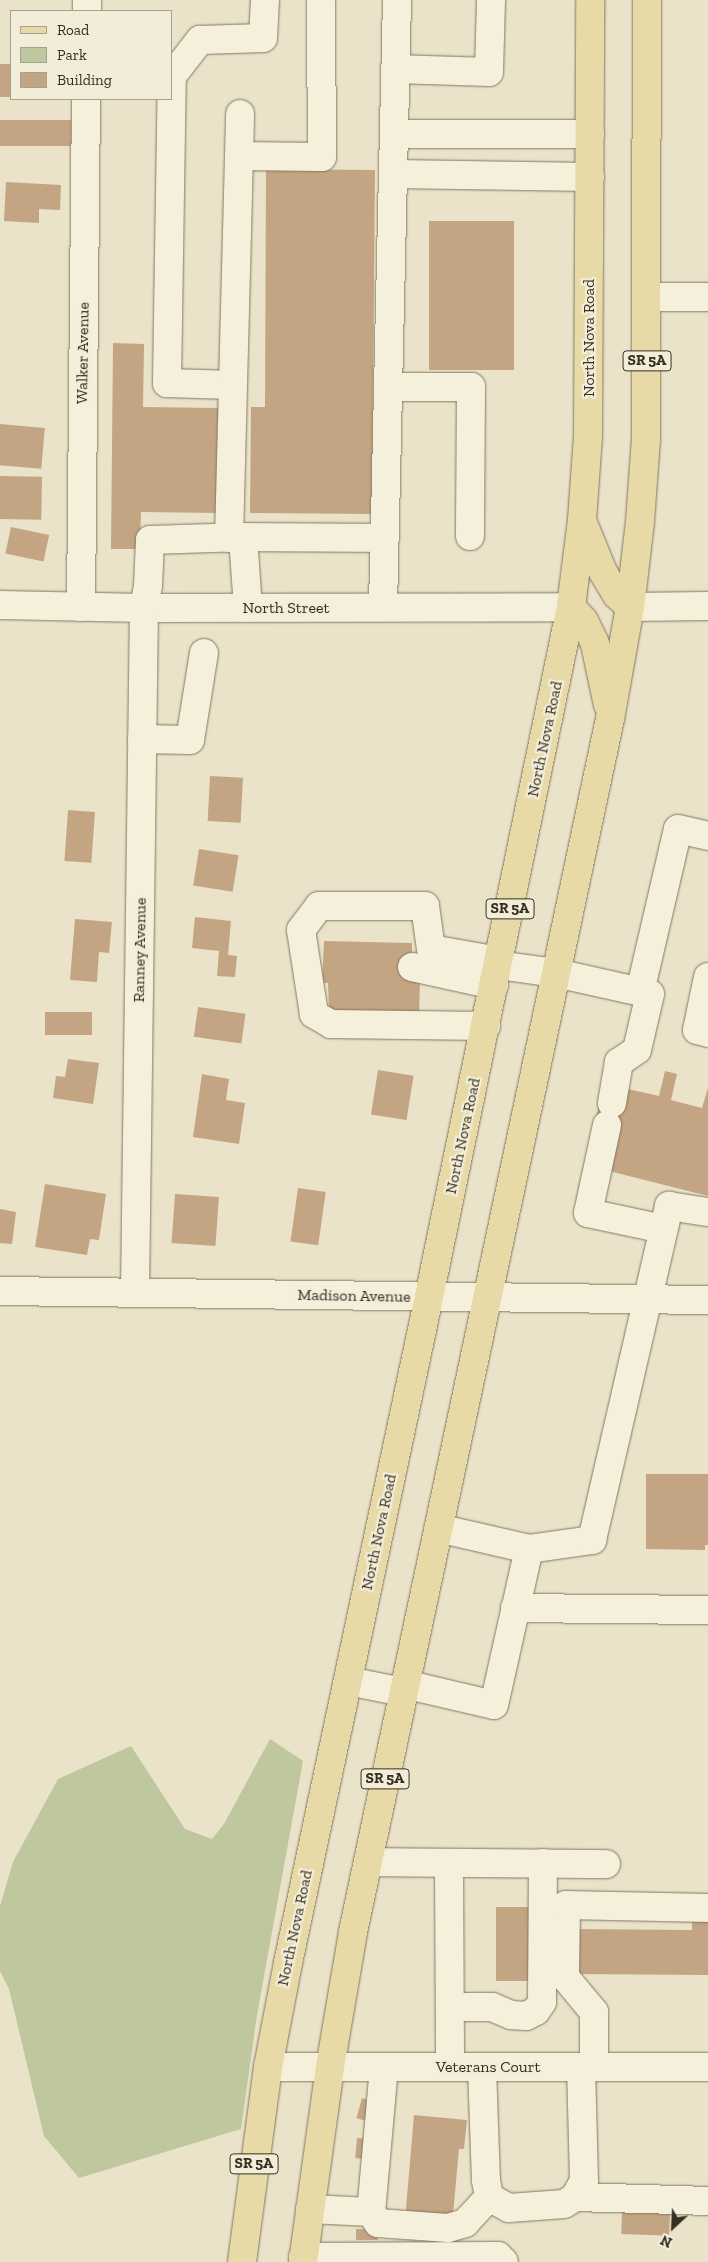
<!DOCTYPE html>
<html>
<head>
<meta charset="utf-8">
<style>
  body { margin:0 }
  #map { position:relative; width:708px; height:2262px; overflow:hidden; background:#eae3c9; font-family:"Zilla Slab",serif }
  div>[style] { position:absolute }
  .green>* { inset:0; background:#bec79e }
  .building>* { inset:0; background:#c3a584; transform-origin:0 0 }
  .roads { filter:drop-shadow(0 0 1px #847760) drop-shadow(0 0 1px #847760) }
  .minor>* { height:28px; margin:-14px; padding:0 14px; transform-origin:14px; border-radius:14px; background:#f5f0dc }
  .major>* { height:28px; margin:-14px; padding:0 14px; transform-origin:14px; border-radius:14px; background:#e8daa6 }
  span { translate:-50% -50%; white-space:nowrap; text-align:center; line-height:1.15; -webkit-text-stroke:4.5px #f2edd8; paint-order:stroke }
  .shield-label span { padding:1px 4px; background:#f2edd8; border:1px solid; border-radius:4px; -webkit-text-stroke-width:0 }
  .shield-label { font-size:15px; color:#362e22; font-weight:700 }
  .street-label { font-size:16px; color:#362e22 }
  .legend { position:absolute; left:10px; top:10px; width:162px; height:90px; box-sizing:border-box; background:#f2edd8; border:1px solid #a7a18f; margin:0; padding:6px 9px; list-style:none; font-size:15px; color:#362e22 }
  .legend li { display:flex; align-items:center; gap:10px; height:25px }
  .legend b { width:25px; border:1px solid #a7a18f }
  .north { position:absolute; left:648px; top:2202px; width:50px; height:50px; -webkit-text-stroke:4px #f2edd8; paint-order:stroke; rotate:205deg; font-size:14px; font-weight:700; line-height:20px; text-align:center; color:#362e22 }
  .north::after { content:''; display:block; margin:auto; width:18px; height:22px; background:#362e22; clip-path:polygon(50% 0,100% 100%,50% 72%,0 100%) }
</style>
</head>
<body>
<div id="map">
  <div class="green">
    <div style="clip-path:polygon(270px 1739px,303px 1761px,257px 2015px,241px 2129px,79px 2178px,44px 2136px,9px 1989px,0 1971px,0 1906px,13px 1862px,58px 1779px,131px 1746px,185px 1829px,212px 1839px,224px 1824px)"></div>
  </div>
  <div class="building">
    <div style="left:0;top:64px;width:11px;height:33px"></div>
    <div style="left:0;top:120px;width:71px;height:26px"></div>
    <div style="clip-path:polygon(266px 169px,375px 170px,372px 514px,250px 513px,251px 407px,265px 407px)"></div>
    <div style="clip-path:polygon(6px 182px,61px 185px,60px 210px,39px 209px,39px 223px,4px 221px)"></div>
    <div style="left:429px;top:221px;width:85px;height:149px"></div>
    <div style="clip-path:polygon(113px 343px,144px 344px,143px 407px,221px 408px,219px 513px,141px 512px,140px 549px,111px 549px)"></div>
    <div style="left:0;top:424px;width:45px;height:41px;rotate:5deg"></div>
    <div style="left:0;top:476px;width:42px;height:43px;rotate:1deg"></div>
    <div style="left:11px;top:527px;width:39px;height:27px;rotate:12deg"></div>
    <div style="left:210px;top:776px;width:33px;height:45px;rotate:3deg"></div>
    <div style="left:68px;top:810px;width:27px;height:51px;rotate:4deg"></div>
    <div style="left:199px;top:849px;width:40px;height:37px;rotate:9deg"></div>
    <div style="clip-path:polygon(195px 917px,231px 921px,228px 955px,237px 956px,235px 977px,217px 976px,219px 951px,192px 948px)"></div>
    <div style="clip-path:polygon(75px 919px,112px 922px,109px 953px,99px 952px,97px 982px,70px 980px)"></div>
    <div style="clip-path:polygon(324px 941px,412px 943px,412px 977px,420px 978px,419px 1018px,336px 1016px,329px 1009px,328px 983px,322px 983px)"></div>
    <div style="left:198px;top:1007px;width:48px;height:30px;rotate:8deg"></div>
    <div style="left:45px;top:1012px;width:47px;height:23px"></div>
    <div style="clip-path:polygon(68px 1059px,99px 1063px,93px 1104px,53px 1098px,56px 1076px,65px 1077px)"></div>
    <div style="left:378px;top:1070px;width:36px;height:45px;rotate:9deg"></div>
    <div style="clip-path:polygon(665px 1071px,677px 1074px,671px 1100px,702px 1108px,708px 1088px,708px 1196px,609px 1171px,595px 1122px,600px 1100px,628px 1089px,659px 1096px)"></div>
    <div style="clip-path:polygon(202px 1074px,229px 1079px,226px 1100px,245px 1103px,239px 1144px,193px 1137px)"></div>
    <div style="clip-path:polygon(45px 1184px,106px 1194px,99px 1240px,90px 1239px,87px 1255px,35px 1247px)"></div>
    <div style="left:298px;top:1188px;width:28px;height:54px;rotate:8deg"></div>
    <div style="left:175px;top:1194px;width:44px;height:49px;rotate:4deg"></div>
    <div style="clip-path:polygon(0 1209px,16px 1212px,12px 1244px,0 1243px)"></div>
    <div style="clip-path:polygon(646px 1474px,708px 1474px,708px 1545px,705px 1545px,705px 1550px,646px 1549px)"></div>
    <div style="left:496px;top:1907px;width:39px;height:74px"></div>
    <div style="clip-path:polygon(692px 1911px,708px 1911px,708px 1975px,573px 1974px,573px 1929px,692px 1930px)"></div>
    <div style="left:362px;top:2098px;width:11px;height:21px;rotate:15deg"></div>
    <div style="clip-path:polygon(414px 2115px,467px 2120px,464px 2149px,459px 2149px,452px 2225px,405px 2220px)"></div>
    <div style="left:357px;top:2138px;width:11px;height:20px;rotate:5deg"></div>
    <div style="left:622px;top:2211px;width:48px;height:23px;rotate:2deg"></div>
    <div style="left:356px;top:2229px;width:22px;height:11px"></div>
  </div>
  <div class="roads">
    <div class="minor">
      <div style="left:87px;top:11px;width:11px;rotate:-90deg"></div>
      <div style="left:395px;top:69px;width:94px;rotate:1.8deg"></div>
      <div style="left:489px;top:72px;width:72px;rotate:-88.4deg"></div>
      <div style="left:396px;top:134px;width:194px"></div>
      <div style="left:239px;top:156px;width:83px;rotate:0.7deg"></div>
      <div style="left:322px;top:157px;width:157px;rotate:-90.4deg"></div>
      <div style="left:394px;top:174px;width:196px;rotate:0.9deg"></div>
      <div style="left:647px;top:297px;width:61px"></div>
      <div style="left:233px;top:385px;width:66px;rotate:-178.3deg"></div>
      <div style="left:167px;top:383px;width:307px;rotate:-89.1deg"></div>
      <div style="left:172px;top:76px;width:46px;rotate:-52.1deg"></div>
      <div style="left:200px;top:40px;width:63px;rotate:-1.8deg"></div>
      <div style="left:263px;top:38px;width:38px;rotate:-87deg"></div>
      <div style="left:389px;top:387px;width:82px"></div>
      <div style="left:471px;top:387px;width:149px;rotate:90.4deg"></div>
      <div style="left:243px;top:537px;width:142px;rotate:0.4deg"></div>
      <div style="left:229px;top:538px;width:424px;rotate:-88.5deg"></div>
      <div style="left:0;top:605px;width:144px;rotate:1.2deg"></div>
      <div style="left:144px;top:608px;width:427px;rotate:-0.1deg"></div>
      <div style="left:81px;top:607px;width:508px;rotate:-89.44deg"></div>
      <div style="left:383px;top:607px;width:607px;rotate:-88.68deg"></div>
      <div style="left:630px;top:607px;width:78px;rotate:-0.7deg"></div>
      <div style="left:142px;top:739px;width:48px;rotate:1.2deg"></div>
      <div style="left:190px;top:740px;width:88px;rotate:-80.9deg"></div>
      <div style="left:498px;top:965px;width:59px;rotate:7.9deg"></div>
      <div style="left:556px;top:973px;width:96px;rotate:12.6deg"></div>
      <div style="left:650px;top:994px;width:57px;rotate:103.1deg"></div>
      <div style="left:637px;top:1050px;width:22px;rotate:146deg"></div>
      <div style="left:619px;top:1062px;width:42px;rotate:99.7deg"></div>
      <div style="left:412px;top:967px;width:84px;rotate:12.4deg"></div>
      <div style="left:708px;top:977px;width:54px;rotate:101.7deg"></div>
      <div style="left:697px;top:1030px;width:11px;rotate:15deg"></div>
      <div style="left:640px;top:992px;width:167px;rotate:-76.9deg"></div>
      <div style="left:678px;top:829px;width:31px;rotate:13deg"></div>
      <div style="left:486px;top:1026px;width:155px;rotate:-179.3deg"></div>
      <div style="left:331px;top:1024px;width:20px;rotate:-150deg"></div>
      <div style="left:314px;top:1014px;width:85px;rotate:-98.8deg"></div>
      <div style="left:301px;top:930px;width:30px;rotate:-53deg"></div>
      <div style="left:319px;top:906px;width:106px"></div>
      <div style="left:425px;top:906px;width:43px;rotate:82.1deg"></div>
      <div style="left:431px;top:949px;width:69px;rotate:10deg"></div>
      <div style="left:607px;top:1125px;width:90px;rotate:102.2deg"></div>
      <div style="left:588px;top:1213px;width:77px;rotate:12deg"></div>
      <div style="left:0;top:1291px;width:708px;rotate:0.73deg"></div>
      <div style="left:135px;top:1293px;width:685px;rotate:-89.25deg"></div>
      <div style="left:144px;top:608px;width:22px;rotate:-80deg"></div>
      <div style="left:148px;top:586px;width:46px;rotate:-87.5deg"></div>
      <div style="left:150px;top:540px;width:93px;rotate:-1.8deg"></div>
      <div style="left:243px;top:537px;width:71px;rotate:86deg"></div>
      <div style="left:529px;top:1549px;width:64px;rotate:-8.1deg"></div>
      <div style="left:592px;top:1540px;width:343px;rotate:-77deg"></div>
      <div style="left:669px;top:1206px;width:39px;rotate:9deg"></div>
      <div style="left:515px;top:1608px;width:193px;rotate:0.6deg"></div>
      <div style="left:348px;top:1681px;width:56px;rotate:11.3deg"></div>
      <div style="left:404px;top:1684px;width:92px;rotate:13.1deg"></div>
      <div style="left:494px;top:1705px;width:160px;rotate:-77.4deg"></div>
      <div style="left:529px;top:1549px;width:93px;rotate:-167deg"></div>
      <div style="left:368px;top:1862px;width:238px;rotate:0.5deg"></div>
      <div style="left:449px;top:1863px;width:204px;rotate:89.7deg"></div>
      <div style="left:450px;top:2007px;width:42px"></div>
      <div style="left:492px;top:2007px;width:21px;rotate:23deg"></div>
      <div style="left:511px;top:2015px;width:15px;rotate:4deg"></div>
      <div style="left:526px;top:2016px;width:11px;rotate:-27deg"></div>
      <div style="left:536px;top:2011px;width:11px;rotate:-56deg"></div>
      <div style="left:542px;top:2002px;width:139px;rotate:-89.6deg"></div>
      <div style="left:268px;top:2067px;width:440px"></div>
      <div style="left:384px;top:2067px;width:146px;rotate:95.1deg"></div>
      <div style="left:371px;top:2212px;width:13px;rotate:58deg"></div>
      <div style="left:378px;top:2223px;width:70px;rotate:4.1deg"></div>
      <div style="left:448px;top:2228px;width:18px;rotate:-16deg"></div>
      <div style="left:465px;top:2223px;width:35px;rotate:-47deg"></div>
      <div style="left:482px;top:2067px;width:113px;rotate:88deg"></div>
      <div style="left:486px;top:2180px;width:17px;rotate:80deg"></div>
      <div style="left:489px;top:2197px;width:23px;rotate:29deg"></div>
      <div style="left:509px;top:2208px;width:55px;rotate:-4.2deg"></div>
      <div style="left:564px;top:2204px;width:13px;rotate:-32deg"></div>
      <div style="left:575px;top:2197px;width:18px;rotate:-61deg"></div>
      <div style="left:584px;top:2181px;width:114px;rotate:-91.5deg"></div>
      <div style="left:594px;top:2067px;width:55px;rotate:-90deg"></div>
      <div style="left:594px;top:2012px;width:45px;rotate:-129.6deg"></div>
      <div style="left:565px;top:1977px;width:72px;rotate:-89.2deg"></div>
      <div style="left:566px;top:1905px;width:142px;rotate:1.2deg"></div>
      <div style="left:575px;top:2197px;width:133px;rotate:1.7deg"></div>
      <div style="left:310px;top:2209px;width:61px;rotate:2.8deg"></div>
      <div style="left:303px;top:2257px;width:195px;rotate:-0.3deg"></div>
      <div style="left:498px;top:2256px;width:8px;rotate:45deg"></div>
    </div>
    <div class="major">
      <div style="left:583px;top:523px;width:53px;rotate:67.8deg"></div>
      <div style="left:603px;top:572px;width:27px;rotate:59deg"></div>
      <div style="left:617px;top:595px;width:18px;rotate:43deg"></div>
      <div style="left:571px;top:607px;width:19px;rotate:47deg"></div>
      <div style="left:584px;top:621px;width:25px;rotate:64deg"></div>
      <div style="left:595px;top:644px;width:62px;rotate:78deg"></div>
      <div style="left:242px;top:2262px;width:197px;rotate:-82.4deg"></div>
      <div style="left:268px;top:2067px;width:106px;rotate:-79.1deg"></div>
      <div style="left:288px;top:1963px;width:681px;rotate:-78.05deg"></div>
      <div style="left:429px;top:1297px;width:704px;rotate:-78.37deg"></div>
      <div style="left:571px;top:607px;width:88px;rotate:-82.8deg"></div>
      <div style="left:582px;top:520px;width:83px;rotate:-85.9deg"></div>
      <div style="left:588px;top:437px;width:437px;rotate:-89.7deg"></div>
      <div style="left:303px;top:2262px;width:197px;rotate:-82.1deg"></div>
      <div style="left:330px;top:2067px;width:137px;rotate:-80.3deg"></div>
      <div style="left:353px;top:1932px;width:1240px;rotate:-78.04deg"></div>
      <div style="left:610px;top:719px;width:114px;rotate:-79.9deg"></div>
      <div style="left:630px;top:607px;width:86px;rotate:-83.3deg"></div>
      <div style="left:640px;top:522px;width:83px;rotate:-85.9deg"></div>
      <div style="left:646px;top:439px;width:439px;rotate:-89.9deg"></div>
    </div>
  </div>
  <div class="shield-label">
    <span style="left:647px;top:361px">SR 5A</span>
    <span style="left:510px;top:909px">SR 5A</span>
    <span style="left:385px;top:1779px">SR 5A</span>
    <span style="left:254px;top:2164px">SR 5A</span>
  </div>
  <div class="street-label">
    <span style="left:589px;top:338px;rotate:-90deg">North Nova Road</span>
    <span style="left:83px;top:353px;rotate:-89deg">Walker Avenue</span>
    <span style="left:286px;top:608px">North Street</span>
    <span style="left:545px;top:739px;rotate:-78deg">North Nova Road</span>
    <span style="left:140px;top:950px;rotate:-89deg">Ranney Avenue</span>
    <span style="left:463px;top:1136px;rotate:-78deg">North Nova Road</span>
    <span style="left:354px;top:1296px;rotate:1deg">Madison Avenue</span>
    <span style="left:379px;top:1532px;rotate:-78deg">North Nova Road</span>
    <span style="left:295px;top:1928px;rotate:-78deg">North Nova Road</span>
    <span style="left:488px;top:2067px">Veterans Court</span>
  </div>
  <ul class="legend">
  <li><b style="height:6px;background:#e8daa6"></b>Road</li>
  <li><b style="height:14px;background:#bec79e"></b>Park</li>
  <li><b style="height:14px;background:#c3a584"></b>Building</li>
  </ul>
  <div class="north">N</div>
</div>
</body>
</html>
